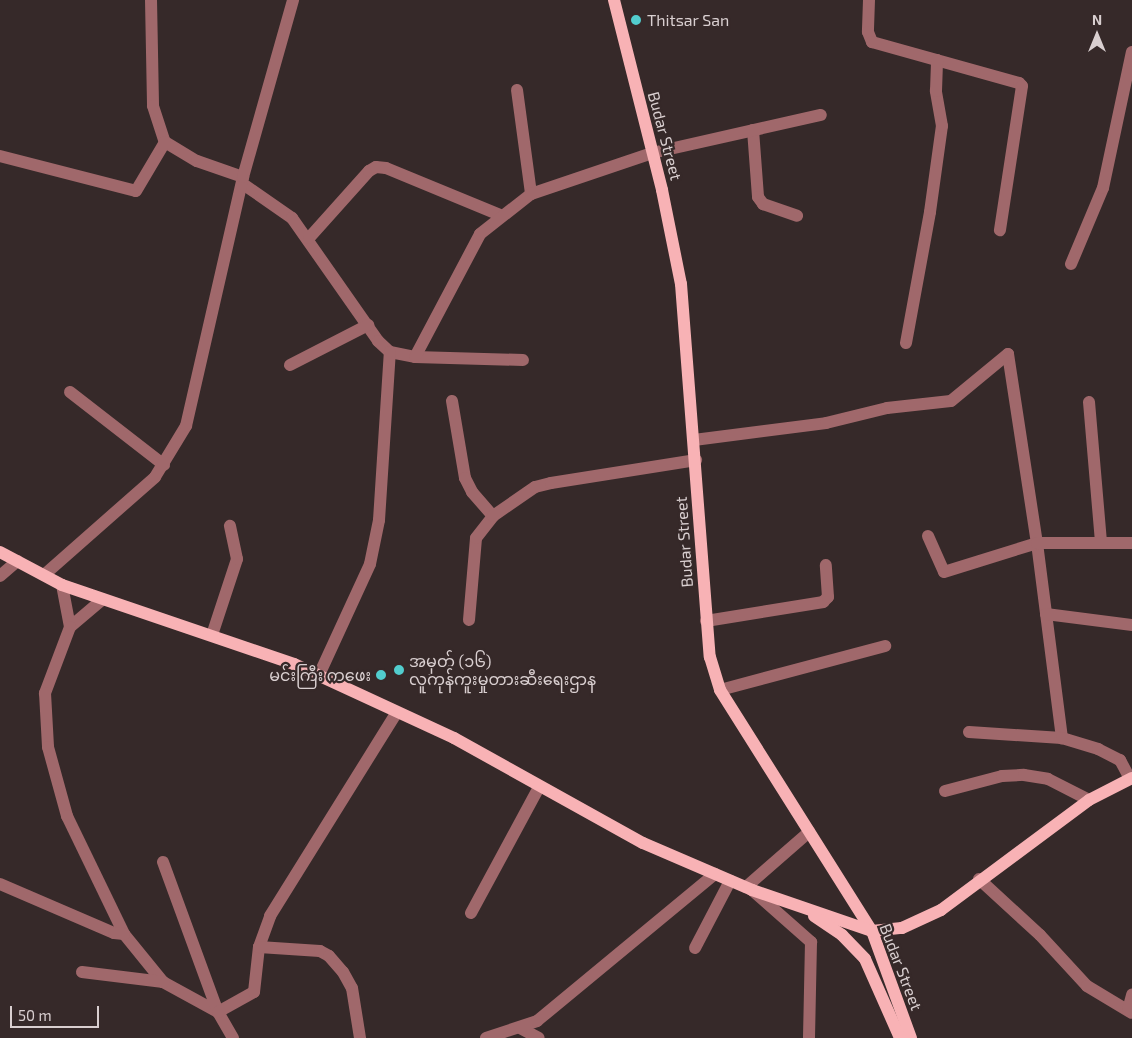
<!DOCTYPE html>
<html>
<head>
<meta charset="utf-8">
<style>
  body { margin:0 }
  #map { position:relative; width:1132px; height:1038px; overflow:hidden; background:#362929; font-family:"Exo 2","Noto Sans Myanmar",sans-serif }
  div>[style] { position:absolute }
  .minor>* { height:12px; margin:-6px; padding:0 6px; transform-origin:6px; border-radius:6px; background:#a0686b }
  .major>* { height:12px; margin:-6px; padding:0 6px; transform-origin:6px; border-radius:6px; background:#f8b2b5 }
  .dots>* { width:14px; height:14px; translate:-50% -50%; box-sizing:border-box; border:2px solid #362929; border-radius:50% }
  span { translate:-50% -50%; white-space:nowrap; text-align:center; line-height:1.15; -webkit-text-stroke:4.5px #362929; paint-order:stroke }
  .poi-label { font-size:16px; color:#d9cfd0 }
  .left { translate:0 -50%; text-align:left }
  .right { translate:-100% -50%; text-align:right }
  .street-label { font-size:16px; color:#d9cfd0 }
  .north { position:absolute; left:1072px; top:10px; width:50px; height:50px; -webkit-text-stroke:4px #362929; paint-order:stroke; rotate:0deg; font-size:14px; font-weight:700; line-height:20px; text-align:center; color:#d9cfd0 }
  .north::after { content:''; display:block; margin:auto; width:18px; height:22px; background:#d9cfd0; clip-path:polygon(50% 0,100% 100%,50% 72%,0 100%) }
  .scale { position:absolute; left:10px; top:1006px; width:89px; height:22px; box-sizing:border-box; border:2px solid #d9cfd0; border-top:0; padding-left:6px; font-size:15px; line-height:18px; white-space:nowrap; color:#d9cfd0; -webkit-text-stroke:4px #362929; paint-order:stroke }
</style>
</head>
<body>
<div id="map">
  <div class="minor">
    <div style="left:151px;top:0;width:106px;rotate:88.9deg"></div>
    <div style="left:153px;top:106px;width:38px;rotate:72deg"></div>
    <div style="left:165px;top:142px;width:37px;rotate:31deg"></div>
    <div style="left:197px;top:161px;width:49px;rotate:19.2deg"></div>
    <div style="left:869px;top:0;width:32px;rotate:92deg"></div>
    <div style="left:868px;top:32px;width:11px;rotate:68deg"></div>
    <div style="left:872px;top:42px;width:153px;rotate:15.6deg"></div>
    <div style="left:1019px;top:83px;width:4px;rotate:45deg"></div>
    <div style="left:1022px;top:86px;width:146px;rotate:98.7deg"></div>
    <div style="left:517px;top:90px;width:105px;rotate:82.3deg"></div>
    <div style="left:753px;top:130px;width:67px;rotate:85.7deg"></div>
    <div style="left:758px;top:197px;width:9px;rotate:54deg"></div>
    <div style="left:763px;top:204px;width:36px;rotate:19deg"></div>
    <div style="left:0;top:156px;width:140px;rotate:14.4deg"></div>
    <div style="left:136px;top:191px;width:57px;rotate:-59.4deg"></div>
    <div style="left:243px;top:184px;width:60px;rotate:34.8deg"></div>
    <div style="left:292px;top:218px;width:150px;rotate:55deg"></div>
    <div style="left:378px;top:341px;width:16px;rotate:43deg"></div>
    <div style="left:390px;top:352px;width:25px;rotate:11deg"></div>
    <div style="left:415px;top:357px;width:108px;rotate:1.6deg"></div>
    <div style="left:309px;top:238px;width:90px;rotate:-48.2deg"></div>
    <div style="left:369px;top:171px;width:8px;rotate:-30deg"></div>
    <div style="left:376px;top:167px;width:10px;rotate:6deg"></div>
    <div style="left:386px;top:168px;width:123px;rotate:22.4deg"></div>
    <div style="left:1071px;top:264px;width:82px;rotate:-67.2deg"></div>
    <div style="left:1103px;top:188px;width:139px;rotate:-78deg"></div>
    <div style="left:906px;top:343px;width:133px;rotate:-79.6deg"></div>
    <div style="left:930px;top:212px;width:87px;rotate:-82.1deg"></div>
    <div style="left:942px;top:126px;width:36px;rotate:-100deg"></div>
    <div style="left:936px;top:91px;width:31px;rotate:-88deg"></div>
    <div style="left:1008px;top:354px;width:191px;rotate:81.3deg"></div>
    <div style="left:1037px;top:543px;width:197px;rotate:82.7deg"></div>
    <div style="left:415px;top:357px;width:139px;rotate:-62.1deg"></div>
    <div style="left:480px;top:234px;width:65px;rotate:-38.1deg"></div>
    <div style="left:531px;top:194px;width:128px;rotate:-18.7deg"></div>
    <div style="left:652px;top:153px;width:173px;rotate:-12.7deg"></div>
    <div style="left:290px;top:365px;width:88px;rotate:-27.1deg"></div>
    <div style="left:70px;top:392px;width:119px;rotate:37.8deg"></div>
    <div style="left:452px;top:401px;width:78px;rotate:80.4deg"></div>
    <div style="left:465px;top:478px;width:16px;rotate:63deg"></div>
    <div style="left:472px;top:492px;width:32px;rotate:49deg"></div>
    <div style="left:1089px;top:402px;width:140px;rotate:85.1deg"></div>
    <div style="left:694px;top:440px;width:133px;rotate:-7.3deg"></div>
    <div style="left:826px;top:423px;width:63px;rotate:-13.8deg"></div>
    <div style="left:887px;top:408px;width:64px;rotate:-6.2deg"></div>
    <div style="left:951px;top:401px;width:74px;rotate:-39.5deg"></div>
    <div style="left:928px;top:536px;width:39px;rotate:66deg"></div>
    <div style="left:944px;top:572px;width:97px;rotate:-17.3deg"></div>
    <div style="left:1037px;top:543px;width:95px"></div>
    <div style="left:44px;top:575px;width:148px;rotate:-41.4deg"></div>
    <div style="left:155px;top:477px;width:60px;rotate:-58.7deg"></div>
    <div style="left:186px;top:426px;width:255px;rotate:-77.1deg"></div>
    <div style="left:243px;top:177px;width:184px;rotate:-74.2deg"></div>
    <div style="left:0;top:576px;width:23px;rotate:-41deg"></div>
    <div style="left:62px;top:585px;width:43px;rotate:79.2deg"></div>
    <div style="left:70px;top:627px;width:43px;rotate:-40.3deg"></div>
    <div style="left:1046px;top:614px;width:87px;rotate:7.3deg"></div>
    <div style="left:469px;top:620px;width:82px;rotate:-85.1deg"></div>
    <div style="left:476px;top:538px;width:28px;rotate:-52deg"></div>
    <div style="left:493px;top:516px;width:51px;rotate:-34.6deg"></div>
    <div style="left:535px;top:487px;width:16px;rotate:-14deg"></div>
    <div style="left:551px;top:483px;width:147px;rotate:-9deg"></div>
    <div style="left:706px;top:621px;width:119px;rotate:-9.2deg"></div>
    <div style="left:823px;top:602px;width:7px;rotate:-45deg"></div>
    <div style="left:828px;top:597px;width:32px;rotate:-94deg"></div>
    <div style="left:70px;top:627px;width:71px;rotate:110.7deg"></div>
    <div style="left:45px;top:693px;width:54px;rotate:86.8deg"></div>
    <div style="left:48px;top:747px;width:72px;rotate:74.6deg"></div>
    <div style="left:67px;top:816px;width:131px;rotate:64.2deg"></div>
    <div style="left:124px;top:934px;width:62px;rotate:50.9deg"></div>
    <div style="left:163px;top:982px;width:63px;rotate:28.6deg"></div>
    <div style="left:218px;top:1012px;width:30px;rotate:60deg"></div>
    <div style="left:212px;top:635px;width:80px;rotate:-71.8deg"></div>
    <div style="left:237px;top:559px;width:34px;rotate:-102deg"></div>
    <div style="left:319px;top:675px;width:122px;rotate:-65.3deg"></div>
    <div style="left:370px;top:564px;width:45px;rotate:-78.4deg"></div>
    <div style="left:379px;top:520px;width:168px;rotate:-86.3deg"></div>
    <div style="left:720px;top:690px;width:171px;rotate:-14.9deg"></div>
    <div style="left:969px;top:732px;width:93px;rotate:3.7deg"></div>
    <div style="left:1062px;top:738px;width:38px;rotate:17deg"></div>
    <div style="left:1098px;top:749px;width:25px;rotate:27deg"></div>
    <div style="left:1120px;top:760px;width:21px;rotate:62deg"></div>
    <div style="left:945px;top:791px;width:59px;rotate:-14.7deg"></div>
    <div style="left:1002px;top:776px;width:22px;rotate:-3deg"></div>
    <div style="left:1024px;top:775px;width:24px;rotate:9deg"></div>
    <div style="left:1048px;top:779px;width:46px;rotate:27.1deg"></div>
    <div style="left:163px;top:862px;width:160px;rotate:69.9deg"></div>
    <div style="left:218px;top:1012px;width:41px;rotate:-29.1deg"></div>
    <div style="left:254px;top:992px;width:45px;rotate:-83.7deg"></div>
    <div style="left:259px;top:947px;width:33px;rotate:-70deg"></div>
    <div style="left:270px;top:916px;width:240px;rotate:-58.1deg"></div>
    <div style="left:979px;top:879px;width:83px;rotate:42.6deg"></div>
    <div style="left:1040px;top:935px;width:69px;rotate:47.3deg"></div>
    <div style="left:1087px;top:986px;width:52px;rotate:31deg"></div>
    <div style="left:0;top:884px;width:124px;rotate:23.3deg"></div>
    <div style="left:114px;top:933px;width:10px;rotate:6deg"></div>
    <div style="left:746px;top:887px;width:84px;rotate:-41.1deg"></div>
    <div style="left:752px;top:890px;width:79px;rotate:41.4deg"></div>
    <div style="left:811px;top:942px;width:96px;rotate:91.2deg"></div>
    <div style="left:471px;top:913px;width:143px;rotate:-61.6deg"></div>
    <div style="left:259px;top:947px;width:61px;rotate:3.8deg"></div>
    <div style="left:320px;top:951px;width:10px;rotate:29deg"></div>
    <div style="left:329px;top:956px;width:21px;rotate:49deg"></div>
    <div style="left:343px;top:972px;width:18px;rotate:61deg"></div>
    <div style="left:352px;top:988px;width:51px;rotate:80.9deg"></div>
    <div style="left:695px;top:948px;width:76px;rotate:-62.4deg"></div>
    <div style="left:82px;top:972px;width:82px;rotate:7deg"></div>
    <div style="left:1128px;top:1010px;width:16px;rotate:-75deg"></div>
    <div style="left:520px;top:1028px;width:21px;rotate:28deg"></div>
    <div style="left:486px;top:1038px;width:54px;rotate:-18.4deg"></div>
    <div style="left:537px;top:1021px;width:231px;rotate:-39.6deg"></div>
  </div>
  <div class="major">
    <div style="left:614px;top:0;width:196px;rotate:75.8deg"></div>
    <div style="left:662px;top:190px;width:96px;rotate:78.6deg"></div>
    <div style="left:681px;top:284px;width:374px;rotate:85.6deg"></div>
    <div style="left:710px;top:657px;width:34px;rotate:73deg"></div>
    <div style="left:720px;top:690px;width:285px;rotate:57.8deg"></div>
    <div style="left:872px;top:931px;width:114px;rotate:70deg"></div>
    <div style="left:0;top:552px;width:70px;rotate:28deg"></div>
    <div style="left:62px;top:585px;width:245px;rotate:18.8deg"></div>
    <div style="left:294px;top:664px;width:176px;rotate:24.8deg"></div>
    <div style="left:454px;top:738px;width:216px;rotate:29.1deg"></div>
    <div style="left:643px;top:843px;width:119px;rotate:23.3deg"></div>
    <div style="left:752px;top:890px;width:127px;rotate:18.9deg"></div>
    <div style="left:872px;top:931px;width:30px;rotate:-6deg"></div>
    <div style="left:902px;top:928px;width:43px;rotate:-24.8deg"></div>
    <div style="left:941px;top:910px;width:184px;rotate:-36.6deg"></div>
    <div style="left:1089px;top:800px;width:48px;rotate:-27.1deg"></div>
    <div style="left:814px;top:916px;width:34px;rotate:34deg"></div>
    <div style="left:842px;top:935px;width:33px;rotate:46deg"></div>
    <div style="left:865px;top:959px;width:86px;rotate:66.1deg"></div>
  </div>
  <div class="dots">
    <div style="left:636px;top:20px;background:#52cdce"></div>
    <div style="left:399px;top:670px;background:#52cdce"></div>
    <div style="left:381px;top:675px;background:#52cdce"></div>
  </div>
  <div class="poi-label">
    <span class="left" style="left:647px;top:20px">Thitsar San</span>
    <span class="left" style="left:409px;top:670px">အမှတ် (၁၆)<br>လူကုန်ကူးမှုတားဆီးရေးဌာန</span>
    <span class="right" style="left:371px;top:675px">မင်းကြီး ကဖေး</span>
  </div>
  <div class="street-label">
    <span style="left:665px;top:136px;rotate:75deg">Budar Street</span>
    <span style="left:684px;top:542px;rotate:-94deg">Budar Street</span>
    <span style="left:901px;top:967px;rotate:69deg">Budar Street</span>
  </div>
  <div class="north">N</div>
  <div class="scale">50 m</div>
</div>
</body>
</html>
